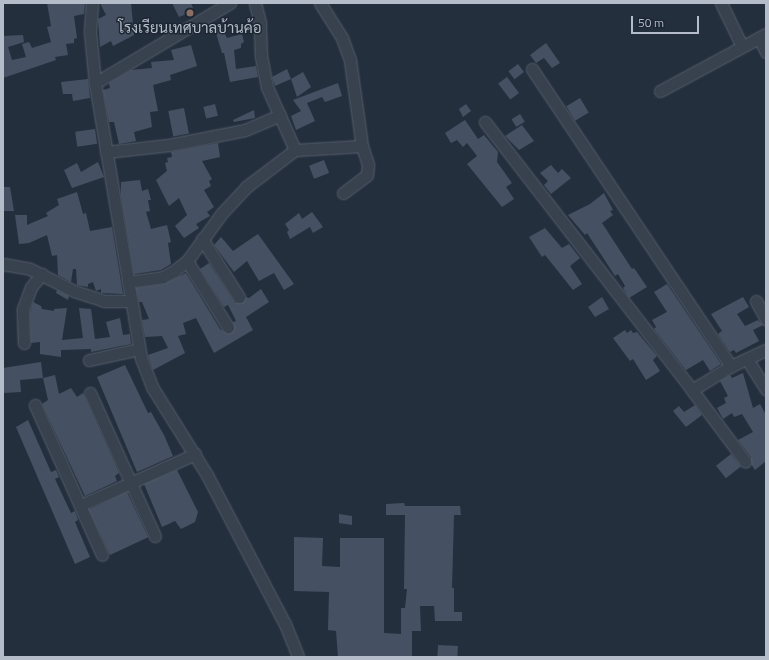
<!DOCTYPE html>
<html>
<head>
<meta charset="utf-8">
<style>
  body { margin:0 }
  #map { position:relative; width:769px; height:660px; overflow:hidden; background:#242f3e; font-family:"Titillium Web",Sarabun,sans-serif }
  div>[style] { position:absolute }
  .building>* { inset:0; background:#455162; transform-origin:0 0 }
  .roads { filter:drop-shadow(0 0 1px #565f6c) drop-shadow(0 0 1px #565f6c) }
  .street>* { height:11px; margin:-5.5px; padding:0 5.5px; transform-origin:5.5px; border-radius:5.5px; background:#38414e }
  .dots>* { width:11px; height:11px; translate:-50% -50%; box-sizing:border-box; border:2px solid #1d2633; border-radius:50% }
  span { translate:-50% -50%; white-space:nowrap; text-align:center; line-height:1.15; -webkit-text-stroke:3px #1d2633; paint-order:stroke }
  .poi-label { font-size:15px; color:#b4bcc9 }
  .frame { position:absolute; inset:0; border:4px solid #b4bcc9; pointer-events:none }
  .scale { position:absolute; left:631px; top:16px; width:68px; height:18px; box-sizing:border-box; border:2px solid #b4bcc9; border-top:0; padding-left:5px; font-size:12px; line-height:14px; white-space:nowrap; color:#b4bcc9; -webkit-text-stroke:3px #1d2633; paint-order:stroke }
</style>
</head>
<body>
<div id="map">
  <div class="building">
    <div style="clip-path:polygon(47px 3px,85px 3px,84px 14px,74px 16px,77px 38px,74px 39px,74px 43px,66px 44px,68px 55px,55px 57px,56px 60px,3px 78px,3px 36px,23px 35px,24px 42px,8px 47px,12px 60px,26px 57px,22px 44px,29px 42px,32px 48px,51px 42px,47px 27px,51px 26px)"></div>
    <div style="clip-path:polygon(100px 3px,131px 3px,134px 35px,113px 46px,111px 41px,100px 47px,98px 19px,106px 15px)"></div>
    <div style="clip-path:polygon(172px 3px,191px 3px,194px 11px,179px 17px)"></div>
    <div style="clip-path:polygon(221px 26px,227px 38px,242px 34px,244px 42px,241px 44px,241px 48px,234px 50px,236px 69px,256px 66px,258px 77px,230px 82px,224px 53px,222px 53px,215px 30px)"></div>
    <div style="clip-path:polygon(546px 43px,560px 63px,552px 68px,544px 58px,536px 63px,530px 55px)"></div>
    <div style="clip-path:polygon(191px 45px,197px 66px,170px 75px,171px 80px,153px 85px,158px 111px,150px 112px,152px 127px,134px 132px,136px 141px,119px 144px,114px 122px,109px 122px,103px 90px,110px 88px,109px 83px,131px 70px,152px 68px,151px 62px,174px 60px,171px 50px)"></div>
    <div style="left:518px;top:64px;width:10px;height:12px;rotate:53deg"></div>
    <div style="clip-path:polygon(287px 69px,291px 79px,275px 86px,272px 77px)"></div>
    <div style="clip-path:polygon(303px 72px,311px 87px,297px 97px,291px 79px)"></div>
    <div style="left:507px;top:77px;width:20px;height:11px;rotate:53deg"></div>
    <div style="clip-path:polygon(88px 79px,90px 98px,73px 101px,72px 94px,63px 94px,61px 82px)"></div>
    <div style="clip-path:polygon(338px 83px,342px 96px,325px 102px,322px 97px,307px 103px,315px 121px,296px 130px,291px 116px,301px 111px,293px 100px)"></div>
    <div style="left:580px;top:98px;width:17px;height:16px;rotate:59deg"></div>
    <div style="left:215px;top:104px;width:12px;height:12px;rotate:76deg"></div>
    <div style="clip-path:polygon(466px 104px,471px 111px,463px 117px,459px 109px)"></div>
    <div style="left:184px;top:108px;width:26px;height:16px;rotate:79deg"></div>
    <div style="clip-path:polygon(254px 110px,255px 118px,234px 122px,233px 120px)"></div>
    <div style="left:520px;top:114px;width:9px;height:10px;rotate:58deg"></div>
    <div style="clip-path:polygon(465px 120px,478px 139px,484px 135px,498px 152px,497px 162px,512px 183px,506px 187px,514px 199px,502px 207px,467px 164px,477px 156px,467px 143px,463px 147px,457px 140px,451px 143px,445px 133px)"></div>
    <div style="clip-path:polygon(522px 125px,534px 141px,519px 150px,505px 136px)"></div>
    <div style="left:95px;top:129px;width:15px;height:20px;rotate:82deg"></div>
    <div style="clip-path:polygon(218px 143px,220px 157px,202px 161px,212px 179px,209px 181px,211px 186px,204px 190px,214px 207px,207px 212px,210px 216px,196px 224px,199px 228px,184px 238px,175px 226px,187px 215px,179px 198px,169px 206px,156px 180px,167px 171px,165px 163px,168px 162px,167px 158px,172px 157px,171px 152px)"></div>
    <div style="left:324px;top:160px;width:14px;height:16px;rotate:69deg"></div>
    <div style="clip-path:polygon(98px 162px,104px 177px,72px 188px,64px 170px,77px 163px,81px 172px)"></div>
    <div style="clip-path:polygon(551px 165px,558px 173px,562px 169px,571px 178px,551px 194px,544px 185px,548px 181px,540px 173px)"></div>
    <div style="clip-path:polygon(140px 180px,142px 191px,148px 189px,151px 200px,148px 200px,150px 211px,146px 212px,151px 229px,167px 225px,171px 242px,168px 243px,171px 264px,161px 270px,134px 274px,121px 195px,121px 182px)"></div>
    <div style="clip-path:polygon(3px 187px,10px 187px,14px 211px,3px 211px)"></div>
    <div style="clip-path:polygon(77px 192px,83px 214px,86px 213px,90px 231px,112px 227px,123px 294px,101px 293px,101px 289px,96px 291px,93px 282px,88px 284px,88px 287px,77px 285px,76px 269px,73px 269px,71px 282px,58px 275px,57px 255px,52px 256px,47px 235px,29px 243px,19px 244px,15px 215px,27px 215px,27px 225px,48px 216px,46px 213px,59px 205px,57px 199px)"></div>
    <div style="clip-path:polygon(604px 193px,613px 210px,610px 211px,613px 215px,602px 223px,632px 269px,634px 268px,647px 287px,629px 298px,623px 288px,625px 286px,618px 274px,615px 276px,587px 233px,585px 235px,568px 215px,590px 204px)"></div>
    <div style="clip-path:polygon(312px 212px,323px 227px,313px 233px,310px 227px,290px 239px,287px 232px,289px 230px,285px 224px,299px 213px,302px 219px)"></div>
    <div style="clip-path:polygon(545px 228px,562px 248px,569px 244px,580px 258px,570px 266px,582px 284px,573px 290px,545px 255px,542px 257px,529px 237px)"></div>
    <div style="clip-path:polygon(258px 234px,294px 284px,284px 290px,274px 273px,259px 281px,247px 261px,234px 272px,214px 245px,221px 237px,233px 251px)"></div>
    <div style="clip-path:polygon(209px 263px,235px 303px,242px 303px,246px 297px,249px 298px,261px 289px,269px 302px,246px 317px,253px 330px,214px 353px,196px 318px,183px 323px,186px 334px,178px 336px,185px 353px,153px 370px,148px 355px,168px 348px,162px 336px,145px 337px,142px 320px,149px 319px,142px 302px,139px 302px,136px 288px,164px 284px,186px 273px,220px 329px,228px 334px,234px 330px,233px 322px,236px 321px,228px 305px,224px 307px,200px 269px)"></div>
    <div style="clip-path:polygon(667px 284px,721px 364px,710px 371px,703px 360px,686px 370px,654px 329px,656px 327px,652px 320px,667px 312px,654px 292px)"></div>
    <div style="clip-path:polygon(57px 290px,69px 296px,68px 300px,56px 293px)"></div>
    <div style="clip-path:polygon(602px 297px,609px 309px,595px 317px,588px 307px)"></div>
    <div style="clip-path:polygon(743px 297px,749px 307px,737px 314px,745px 326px,758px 320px,763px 325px,753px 330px,759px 341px,736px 353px,734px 350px,730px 352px,718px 334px,722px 331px,711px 314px)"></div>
    <div style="clip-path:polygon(33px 302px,41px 306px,42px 309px,54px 311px,54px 309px,67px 308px,62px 340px,83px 338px,79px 308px,91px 309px,95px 339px,110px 337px,106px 322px,120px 318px,123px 335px,130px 334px,131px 344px,91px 352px,91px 349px,61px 350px,61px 357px,40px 354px,40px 342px,31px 343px,30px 313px)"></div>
    <div style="clip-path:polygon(625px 330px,627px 333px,631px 330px,633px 333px,637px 332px,657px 356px,653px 360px,660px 371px,646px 380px,633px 359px,630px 361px,613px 338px)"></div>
    <div style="clip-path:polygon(41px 362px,43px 378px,20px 380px,21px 392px,3px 393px,3px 368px)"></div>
    <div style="clip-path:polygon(125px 365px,148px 413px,151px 412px,164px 435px,173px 456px,137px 472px,97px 377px)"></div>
    <div style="clip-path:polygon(743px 373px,753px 408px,760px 404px,766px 415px,766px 461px,755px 470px,751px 464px,751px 457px,738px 440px,753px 432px,742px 414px,734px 417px,732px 413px,723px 419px,717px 408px,726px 403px,724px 398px,728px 396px,720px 381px,730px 375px,732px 378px)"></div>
    <div style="clip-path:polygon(55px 375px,59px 394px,71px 388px,77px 397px,83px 393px,119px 473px,115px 476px,117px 481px,85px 496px,42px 404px,48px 400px,43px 378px)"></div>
    <div style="clip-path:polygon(695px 405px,702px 415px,686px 427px,673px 411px,679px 406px,684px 412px)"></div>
    <div style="clip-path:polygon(28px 420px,51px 472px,56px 470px,59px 477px,55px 479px,71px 513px,75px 511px,78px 520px,75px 522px,90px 557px,75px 564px,16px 427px)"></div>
    <div style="left:731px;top:454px;width:16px;height:19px;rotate:52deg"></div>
    <div style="clip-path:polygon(177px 470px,198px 512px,195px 522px,181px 529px,175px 521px,162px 527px,144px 484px)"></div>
    <div style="left:127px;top:492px;width:50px;height:42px;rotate:65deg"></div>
    <div style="clip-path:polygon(404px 503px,405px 506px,460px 506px,461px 515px,454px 515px,452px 588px,454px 588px,454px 612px,462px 612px,462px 621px,435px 621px,434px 606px,420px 606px,421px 631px,412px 631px,412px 657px,338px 657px,336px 631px,328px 630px,329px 592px,294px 591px,294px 537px,323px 538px,322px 566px,340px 567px,340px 538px,384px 538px,384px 633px,401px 634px,401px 608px,405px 608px,407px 589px,404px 589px,405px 515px,386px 515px,386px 504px)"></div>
    <div style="clip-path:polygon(339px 514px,352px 516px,352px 525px,339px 523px)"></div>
    <div style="left:438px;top:645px;width:20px;height:12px;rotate:3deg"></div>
  </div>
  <div class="roads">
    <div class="street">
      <div style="left:92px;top:3px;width:29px;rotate:94deg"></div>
      <div style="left:90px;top:32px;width:51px;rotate:84.4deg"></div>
      <div style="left:95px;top:83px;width:279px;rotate:80.5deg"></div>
      <div style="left:141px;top:358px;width:31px;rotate:69deg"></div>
      <div style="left:152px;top:387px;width:104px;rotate:58deg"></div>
      <div style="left:207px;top:475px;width:168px;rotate:62.4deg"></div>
      <div style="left:285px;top:624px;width:35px;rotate:68deg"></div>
      <div style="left:320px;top:3px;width:41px;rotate:57.8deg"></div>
      <div style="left:342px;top:38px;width:23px;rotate:70deg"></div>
      <div style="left:350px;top:60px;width:87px;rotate:82.1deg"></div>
      <div style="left:362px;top:146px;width:20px;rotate:72deg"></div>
      <div style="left:368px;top:165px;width:10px;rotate:96deg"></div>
      <div style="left:367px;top:175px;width:30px;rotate:143deg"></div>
      <div style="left:721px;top:3px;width:48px;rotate:64deg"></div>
      <div style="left:759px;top:38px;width:16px;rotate:63deg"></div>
      <div style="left:532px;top:69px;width:358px;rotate:56.2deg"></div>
      <div style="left:731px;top:366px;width:38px;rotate:-25deg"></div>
      <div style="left:95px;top:83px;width:157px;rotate:-30.7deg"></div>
      <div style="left:660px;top:91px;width:120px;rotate:-28.3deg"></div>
      <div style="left:485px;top:122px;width:339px;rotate:52.3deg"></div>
      <div style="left:692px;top:390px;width:46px;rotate:-31.6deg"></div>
      <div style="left:295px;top:150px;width:67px;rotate:-3.4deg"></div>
      <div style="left:106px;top:152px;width:63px;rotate:-6.3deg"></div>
      <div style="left:169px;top:145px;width:77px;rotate:-11.2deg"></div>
      <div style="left:245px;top:130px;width:38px;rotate:-23deg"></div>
      <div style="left:202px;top:239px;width:69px;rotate:57.5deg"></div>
      <div style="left:187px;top:261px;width:78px;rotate:58.2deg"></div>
      <div style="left:3px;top:264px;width:27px;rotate:10deg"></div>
      <div style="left:30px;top:269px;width:49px;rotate:26.6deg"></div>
      <div style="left:74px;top:291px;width:32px;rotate:18deg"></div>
      <div style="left:104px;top:301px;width:27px"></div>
      <div style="left:128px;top:282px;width:35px;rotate:-8deg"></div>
      <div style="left:163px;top:277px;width:13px;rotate:-29deg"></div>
      <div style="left:174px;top:271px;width:16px;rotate:-38deg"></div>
      <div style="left:187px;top:261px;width:59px;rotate:-53.9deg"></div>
      <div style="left:222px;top:213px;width:35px;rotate:-47deg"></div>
      <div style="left:246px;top:187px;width:61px;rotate:-37.1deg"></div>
      <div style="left:295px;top:150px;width:69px;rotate:-114deg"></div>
      <div style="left:267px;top:87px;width:31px;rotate:-101deg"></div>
      <div style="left:261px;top:57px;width:34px;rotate:-92deg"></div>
      <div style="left:260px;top:23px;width:21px;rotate:-104deg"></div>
      <div style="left:756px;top:301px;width:21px;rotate:61deg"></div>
      <div style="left:24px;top:343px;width:34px;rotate:-92deg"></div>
      <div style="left:23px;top:309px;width:23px;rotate:-70deg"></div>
      <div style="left:31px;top:287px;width:17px;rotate:-50deg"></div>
      <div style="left:747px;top:359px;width:36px;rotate:58deg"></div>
      <div style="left:89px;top:360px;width:51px;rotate:-12.4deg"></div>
      <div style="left:692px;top:390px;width:89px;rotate:53.3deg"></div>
      <div style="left:90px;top:393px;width:157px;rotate:65.6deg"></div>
      <div style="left:35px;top:405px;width:164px;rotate:65.9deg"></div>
      <div style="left:81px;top:505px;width:125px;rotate:-24.1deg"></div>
    </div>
  </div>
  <div class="dots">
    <div style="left:190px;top:13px;background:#8d6e63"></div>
  </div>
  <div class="poi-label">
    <span style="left:190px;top:28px">โรงเรียนเทศบาลบ้านค้อ</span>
  </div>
  <div class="frame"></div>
  <div class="scale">50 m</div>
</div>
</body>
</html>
